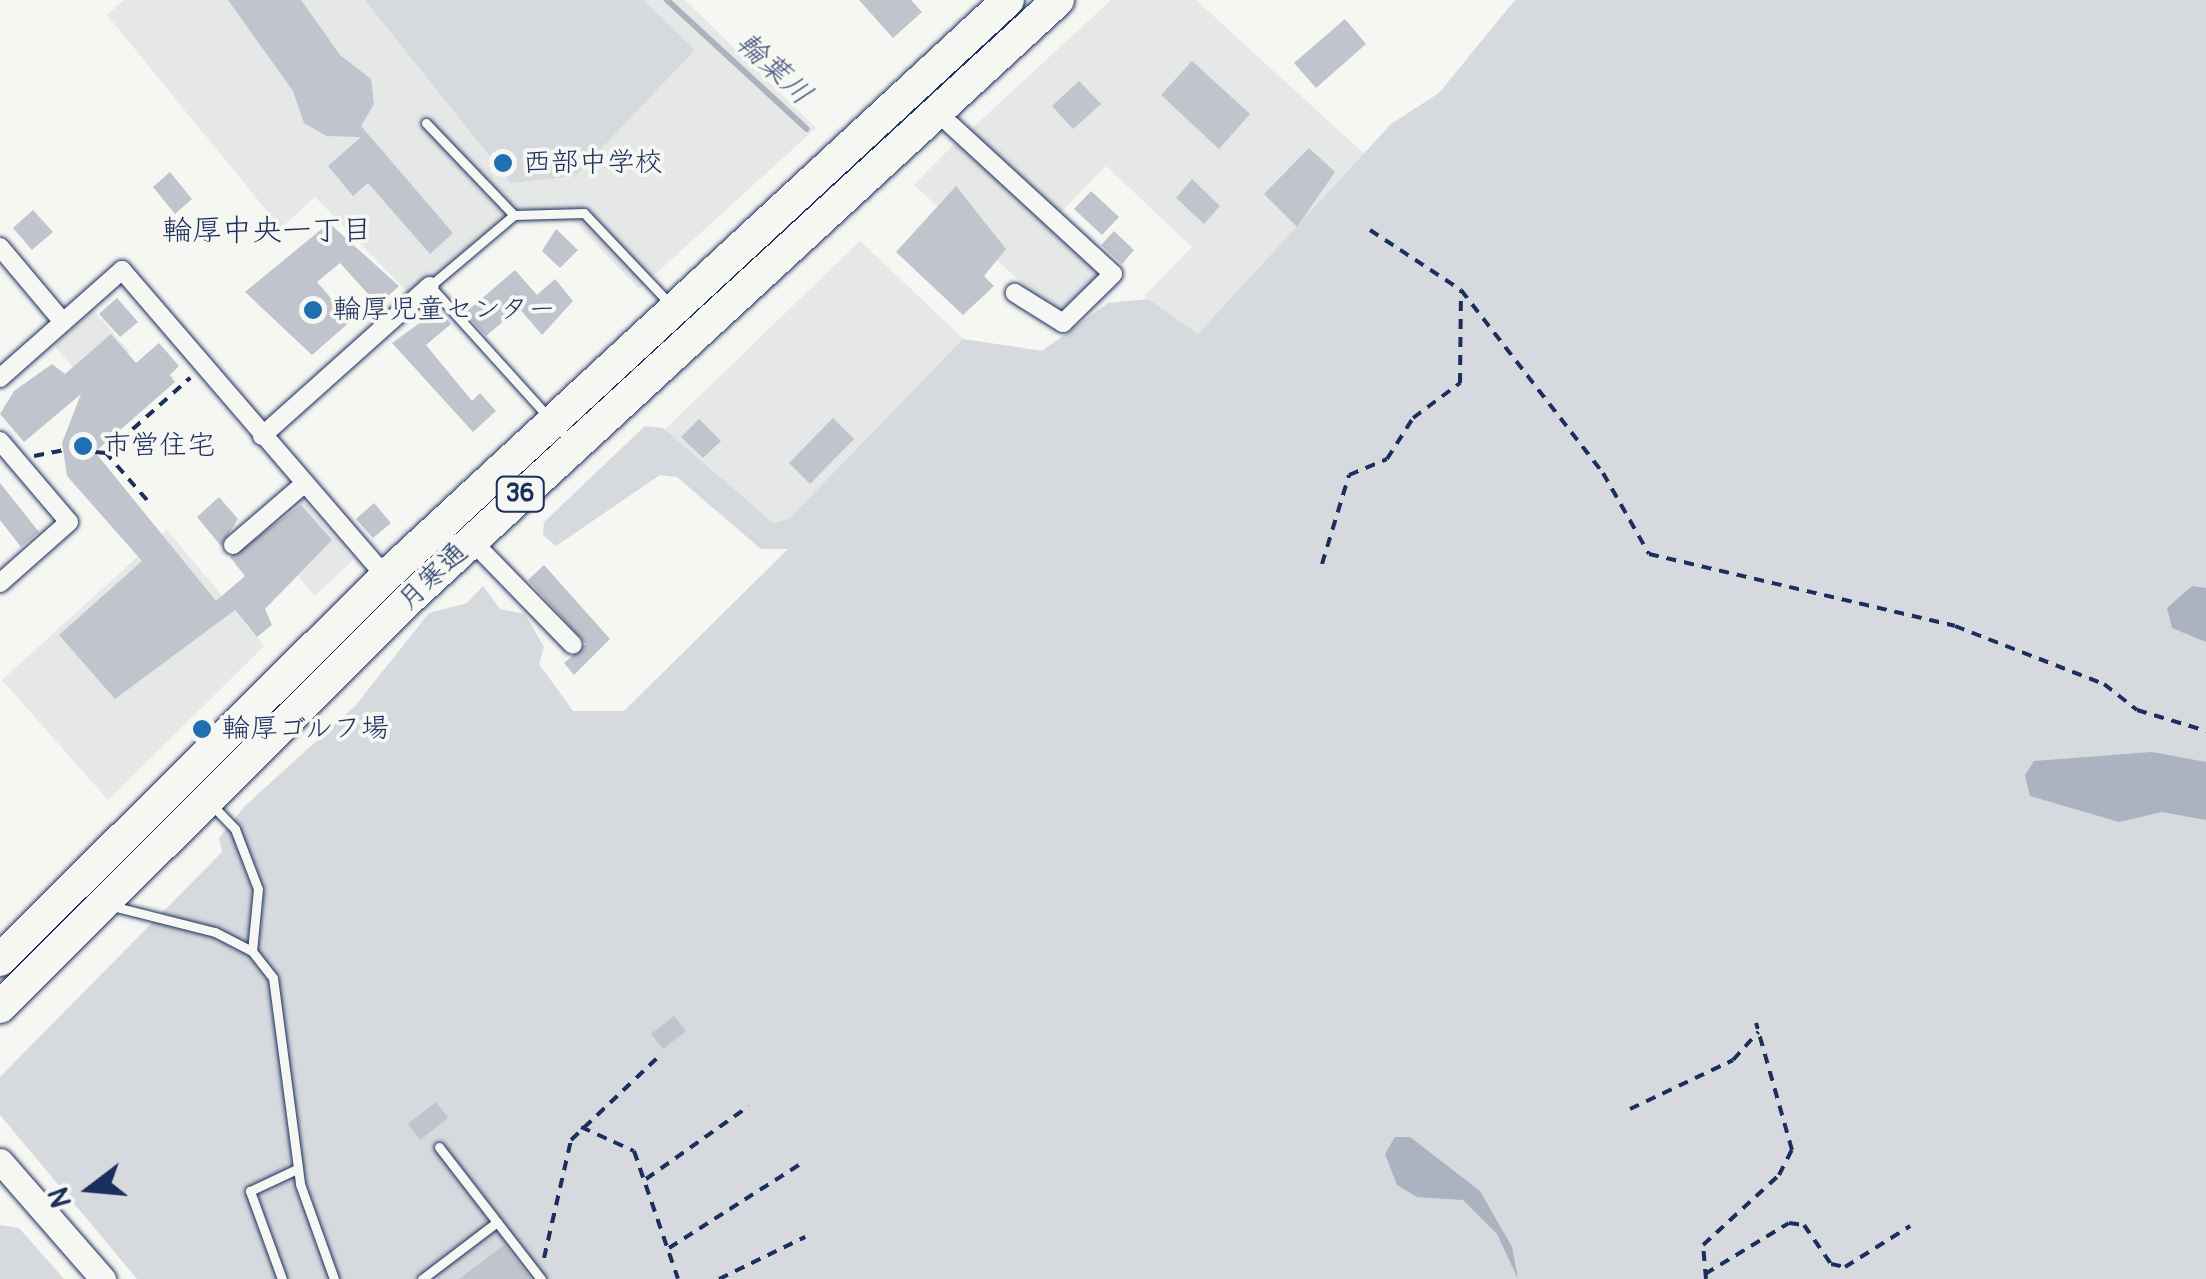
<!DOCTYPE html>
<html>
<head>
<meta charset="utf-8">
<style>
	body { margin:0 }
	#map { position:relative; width:2206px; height:1279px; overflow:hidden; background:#f6f6f2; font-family:Pangolin,"Klee One",sans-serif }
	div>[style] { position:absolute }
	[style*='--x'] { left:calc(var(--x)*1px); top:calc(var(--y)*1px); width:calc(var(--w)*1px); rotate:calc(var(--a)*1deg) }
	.built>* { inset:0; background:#e6e7e7 }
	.green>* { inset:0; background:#d6d9dd }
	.water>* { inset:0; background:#abb2c0 }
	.stream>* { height:6px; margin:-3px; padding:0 3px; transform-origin:3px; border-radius:3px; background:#abb2c0 }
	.building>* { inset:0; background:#c0c4cd }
	.path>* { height:4px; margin-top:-2px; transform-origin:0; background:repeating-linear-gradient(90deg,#1b2f5e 0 10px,transparent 0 18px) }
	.roads { filter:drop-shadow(0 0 2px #1b2f5e) drop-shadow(0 0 2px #1b2f5e) }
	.lane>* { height:9px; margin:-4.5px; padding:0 4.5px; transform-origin:4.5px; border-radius:4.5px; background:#f6f6f2 }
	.street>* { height:18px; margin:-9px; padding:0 9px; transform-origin:9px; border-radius:9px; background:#f6f6f2 }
	.secondary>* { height:25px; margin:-12.5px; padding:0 12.5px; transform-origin:12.5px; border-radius:12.5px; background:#f6f6f2 }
	.highway>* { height:32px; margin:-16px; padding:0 16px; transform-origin:16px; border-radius:16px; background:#f6f6f2 }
	.dots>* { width:28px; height:28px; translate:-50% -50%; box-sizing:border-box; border:5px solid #f6f6f2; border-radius:50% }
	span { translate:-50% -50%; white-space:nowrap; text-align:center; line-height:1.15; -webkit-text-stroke:8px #f6f6f2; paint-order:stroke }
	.shield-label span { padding:2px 8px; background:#f6f6f2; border:2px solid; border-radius:8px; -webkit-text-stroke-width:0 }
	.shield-label { font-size:25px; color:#1b2f5e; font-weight:700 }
	.poi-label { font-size:28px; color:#1b2f5e }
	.left { translate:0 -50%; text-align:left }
	.street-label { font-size:28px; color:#1b2f5e }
	.water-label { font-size:30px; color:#46567b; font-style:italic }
	.neighbourhood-label { font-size:30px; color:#1b2f5e }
	.north { position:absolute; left:40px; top:1139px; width:100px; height:100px; -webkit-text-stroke:8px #f6f6f2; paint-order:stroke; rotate:254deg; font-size:28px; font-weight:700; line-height:40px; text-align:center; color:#1b2f5e }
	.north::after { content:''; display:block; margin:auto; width:35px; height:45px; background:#1b2f5e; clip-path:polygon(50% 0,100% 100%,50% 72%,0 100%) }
</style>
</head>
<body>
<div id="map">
	<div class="built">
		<i style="clip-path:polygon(124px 0,685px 0,816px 128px,639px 289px,573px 220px,512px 221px,420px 305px,315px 197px,281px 228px,107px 15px)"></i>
		<i style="clip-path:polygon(1111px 0,1196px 0,1371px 160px,1198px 352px,1144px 296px,1192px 247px,1106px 166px,1058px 215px,968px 132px)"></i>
		<i style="clip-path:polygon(959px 139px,1107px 274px,1061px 318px,914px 185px)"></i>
		<i style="clip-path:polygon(860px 241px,967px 342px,774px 546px,659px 435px)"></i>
		<i style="clip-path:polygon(93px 310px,130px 352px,89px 387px,54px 345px)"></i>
		<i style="clip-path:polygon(300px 497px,353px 560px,315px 596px,261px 532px)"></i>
		<i style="clip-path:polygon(167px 530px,264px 646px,108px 800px,2px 680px)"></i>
	</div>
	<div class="green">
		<i style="clip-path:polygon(365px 0,643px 0,695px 50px,575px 176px,511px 183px)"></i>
		<i style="clip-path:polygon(1515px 0,2206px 0,2206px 1279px,137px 1279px,0 1115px,0 1077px,222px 852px,219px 838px,246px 805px,355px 706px,429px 613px,467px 603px,483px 586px,500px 609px,525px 614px,544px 647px,539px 664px,573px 711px,624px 711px,788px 549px,761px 549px,677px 477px,660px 475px,556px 546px,543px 535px,544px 522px,645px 426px,663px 428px,773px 523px,789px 519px,963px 339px,1042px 351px,1108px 303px,1148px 299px,1198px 334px,1391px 124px,1439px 93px)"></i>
		<i style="clip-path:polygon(0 1225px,19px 1228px,64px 1279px,0 1279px)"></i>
	</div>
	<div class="water">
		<i style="clip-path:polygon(2192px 586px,2206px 588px,2206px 642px,2172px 628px,2167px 608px)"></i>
		<i style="clip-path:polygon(2152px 752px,2206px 762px,2206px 820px,2162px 812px,2119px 822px,2030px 796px,2025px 775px,2034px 761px)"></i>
		<i style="clip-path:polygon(1395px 1137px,1410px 1137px,1480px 1191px,1512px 1247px,1518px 1279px,1497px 1234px,1463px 1200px,1417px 1197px,1397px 1185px,1385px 1154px)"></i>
	</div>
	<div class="stream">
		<i style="--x:667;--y:0;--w:190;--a:42.7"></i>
	</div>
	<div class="building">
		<i style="clip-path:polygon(228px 0,301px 0,340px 55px,371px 79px,374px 104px,361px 126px,453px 233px,430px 254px,368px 183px,353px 196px,328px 166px,361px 137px,326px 136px,304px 123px,293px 91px)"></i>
		<i style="clip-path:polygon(859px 0,911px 0,922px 12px,893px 38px)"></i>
		<i style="clip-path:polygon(1345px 19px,1366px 44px,1316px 88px,1294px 63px)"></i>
		<i style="clip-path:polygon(1192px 61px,1250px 114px,1219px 149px,1161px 95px)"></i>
		<i style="clip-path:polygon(1079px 81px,1101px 104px,1073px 129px,1052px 106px)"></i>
		<i style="clip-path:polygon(1309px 148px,1335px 172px,1297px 227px,1264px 194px)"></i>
		<i style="clip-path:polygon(170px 172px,192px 199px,175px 214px,153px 187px)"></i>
		<i style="clip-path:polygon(1192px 179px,1220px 206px,1204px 224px,1176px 198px)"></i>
		<i style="clip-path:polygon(956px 186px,1006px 249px,984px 276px,994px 286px,963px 315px,896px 252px)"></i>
		<i style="clip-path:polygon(1091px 191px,1119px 217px,1102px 235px,1074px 209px)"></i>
		<i style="clip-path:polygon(33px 210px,53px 232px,32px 250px,13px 228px)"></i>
		<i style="clip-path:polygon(329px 223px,399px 286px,378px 305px,340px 263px,317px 282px,351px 321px,312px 355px,245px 292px)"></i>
		<i style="clip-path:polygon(556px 229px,578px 250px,560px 268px,542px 251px)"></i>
		<i style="clip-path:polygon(1114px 231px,1134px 250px,1122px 264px,1101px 245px)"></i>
		<i style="clip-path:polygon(515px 270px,537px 295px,555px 279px,573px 301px,542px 335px,519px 308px,486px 336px,465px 313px)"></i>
		<i style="clip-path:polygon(117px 298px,138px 322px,120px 337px,99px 314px)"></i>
		<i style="clip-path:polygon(439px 309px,451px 324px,426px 345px,472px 401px,480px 393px,496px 411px,473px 432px,392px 343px)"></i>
		<i style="clip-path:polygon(111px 334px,136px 363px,159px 343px,179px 366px,170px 375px,175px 382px,95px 452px,216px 601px,245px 576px,230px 557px,301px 505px,332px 540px,265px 609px,272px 625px,257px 637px,235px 610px,115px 699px,59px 635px,142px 561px,67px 476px,62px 443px,81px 394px,24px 442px,0 414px,14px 391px,52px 364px,65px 374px)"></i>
		<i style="clip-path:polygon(833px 418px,854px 439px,810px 484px,789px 463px)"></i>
		<i style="clip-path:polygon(699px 419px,721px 441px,703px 458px,681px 437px)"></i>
		<i style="clip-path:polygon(0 483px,39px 532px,21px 547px,0 520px)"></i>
		<i style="clip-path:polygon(219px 497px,238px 519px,221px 546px,197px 517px)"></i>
		<i style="clip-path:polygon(374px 503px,391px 523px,373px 538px,356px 519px)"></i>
		<i style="clip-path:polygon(544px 565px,610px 639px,574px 675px,564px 663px,586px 644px,528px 580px)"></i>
		<i style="clip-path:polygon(674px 1016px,686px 1031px,663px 1049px,651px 1034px)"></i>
		<i style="clip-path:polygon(436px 1102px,448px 1118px,420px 1140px,408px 1124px)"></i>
		<i style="clip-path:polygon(504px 1245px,531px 1279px,459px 1279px)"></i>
	</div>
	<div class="path">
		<i style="--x:1370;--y:230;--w:109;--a:33.4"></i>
		<i style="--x:1461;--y:290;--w:232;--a:52.2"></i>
		<i style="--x:1603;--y:473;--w:93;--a:60.4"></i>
		<i style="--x:1649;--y:554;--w:314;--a:13.2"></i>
		<i style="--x:1955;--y:626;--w:160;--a:21.3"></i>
		<i style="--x:2104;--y:684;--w:42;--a:38.2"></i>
		<i style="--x:2137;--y:710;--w:72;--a:16.9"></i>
		<i style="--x:95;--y:452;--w:11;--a:5"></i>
		<i style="--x:34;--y:456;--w:31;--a:-11"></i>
		<i style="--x:147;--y:500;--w:62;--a:-131.1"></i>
		<i style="--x:106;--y:453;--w:113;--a:-41.8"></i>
		<i style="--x:1322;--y:564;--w:93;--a:-73.1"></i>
		<i style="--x:1349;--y:475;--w:41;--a:-22.8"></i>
		<i style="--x:1387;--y:459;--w:49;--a:-57.6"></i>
		<i style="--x:1413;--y:418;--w:59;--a:-36.7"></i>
		<i style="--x:1460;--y:383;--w:91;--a:-89.4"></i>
		<i style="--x:1630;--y:1109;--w:114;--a:-25.4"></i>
		<i style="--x:1733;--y:1060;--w:38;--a:-48"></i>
		<i style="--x:581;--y:1127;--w:58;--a:24.4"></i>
		<i style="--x:634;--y:1151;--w:135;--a:71"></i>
		<i style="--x:646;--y:1179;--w:126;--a:-35.3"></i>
		<i style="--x:669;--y:1248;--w:161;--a:-32.6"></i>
		<i style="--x:544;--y:1258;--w:121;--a:-77.1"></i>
		<i style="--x:571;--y:1140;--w:119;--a:-43.6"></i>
		<i style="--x:1705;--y:1274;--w:98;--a:-31.3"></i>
		<i style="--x:1789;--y:1223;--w:15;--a:8"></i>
		<i style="--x:1804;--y:1225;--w:47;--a:55.3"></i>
		<i style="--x:1831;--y:1264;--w:14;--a:12"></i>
		<i style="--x:1845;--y:1267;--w:77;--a:-32.2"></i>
		<i style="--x:719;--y:1279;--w:96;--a:-26"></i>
		<i style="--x:1706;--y:1279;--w:34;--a:-95"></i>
		<i style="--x:1703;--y:1245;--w:103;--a:-42.6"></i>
		<i style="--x:1779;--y:1175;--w:28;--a:-63"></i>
		<i style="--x:1792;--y:1150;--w:132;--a:-105.8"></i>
	</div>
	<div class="roads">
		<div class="lane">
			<i style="--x:426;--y:123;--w:127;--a:46.3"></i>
			<i style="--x:514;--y:215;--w:70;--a:-1.6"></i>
			<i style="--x:584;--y:213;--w:127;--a:46.6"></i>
			<i style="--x:514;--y:215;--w:110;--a:139.8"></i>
			<i style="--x:430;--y:286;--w:212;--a:47.9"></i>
			<i style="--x:210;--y:803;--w:36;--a:46"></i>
			<i style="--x:235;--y:829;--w:64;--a:69"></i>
			<i style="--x:258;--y:889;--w:62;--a:95.5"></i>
			<i style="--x:112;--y:906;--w:106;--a:14.2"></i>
			<i style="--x:215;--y:932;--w:42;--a:27.2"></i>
			<i style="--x:252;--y:951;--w:34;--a:52"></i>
			<i style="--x:273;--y:978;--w:208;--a:82.5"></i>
			<i style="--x:300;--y:1184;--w:101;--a:70.3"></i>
			<i style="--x:439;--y:1147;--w:167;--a:52.3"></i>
			<i style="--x:282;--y:1279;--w:94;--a:-110"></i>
			<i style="--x:250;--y:1191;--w:52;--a:-25.1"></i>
			<i style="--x:422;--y:1279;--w:94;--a:-37.2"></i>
		</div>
		<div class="street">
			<i style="--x:937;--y:112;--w:239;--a:42.6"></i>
			<i style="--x:1113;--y:274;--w:70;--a:135.6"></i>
			<i style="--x:1063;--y:323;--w:57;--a:-148"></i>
			<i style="--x:0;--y:247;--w:98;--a:50"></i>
			<i style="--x:0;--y:378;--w:163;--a:-41.5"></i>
			<i style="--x:122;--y:270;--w:411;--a:49.3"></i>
			<i style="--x:262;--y:436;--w:225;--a:-41.8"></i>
			<i style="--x:0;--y:441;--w:106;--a:49.6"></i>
			<i style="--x:69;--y:522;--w:92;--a:138.5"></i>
			<i style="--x:471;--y:540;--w:146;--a:45.8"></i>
			<i style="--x:233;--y:545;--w:95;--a:-40.7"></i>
		</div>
		<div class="secondary">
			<i style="--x:0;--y:1161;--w:157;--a:48.9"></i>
		</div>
		<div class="highway">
			<i style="--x:0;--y:960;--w:543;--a:-44.85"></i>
			<i style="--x:385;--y:577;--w:849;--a:-42.8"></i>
			<i style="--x:0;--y:1007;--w:575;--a:-44.93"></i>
			<i style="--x:407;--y:601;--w:886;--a:-42.71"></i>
		</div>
	</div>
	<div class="dots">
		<i style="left:503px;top:163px;background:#1f6fb2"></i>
		<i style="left:313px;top:310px;background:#1f6fb2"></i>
		<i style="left:83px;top:446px;background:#1f6fb2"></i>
		<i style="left:202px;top:729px;background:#1f6fb2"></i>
	</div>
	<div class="shield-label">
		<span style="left:520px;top:494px">36</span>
	</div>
	<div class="poi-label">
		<span class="left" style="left:523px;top:163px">西部中学校</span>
		<span class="left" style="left:333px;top:310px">輪厚児童センター</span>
		<span class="left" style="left:103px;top:446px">市営住宅</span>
		<span class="left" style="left:222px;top:729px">輪厚ゴルフ場</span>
	</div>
	<div class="street-label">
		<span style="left:433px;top:577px;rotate:-44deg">月寒通</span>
	</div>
	<div class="water-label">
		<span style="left:774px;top:69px;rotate:43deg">輪葉川</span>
	</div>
	<div class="neighbourhood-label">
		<span style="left:267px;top:231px">輪厚中央一丁目</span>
	</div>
	<div class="north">N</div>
</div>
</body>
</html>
